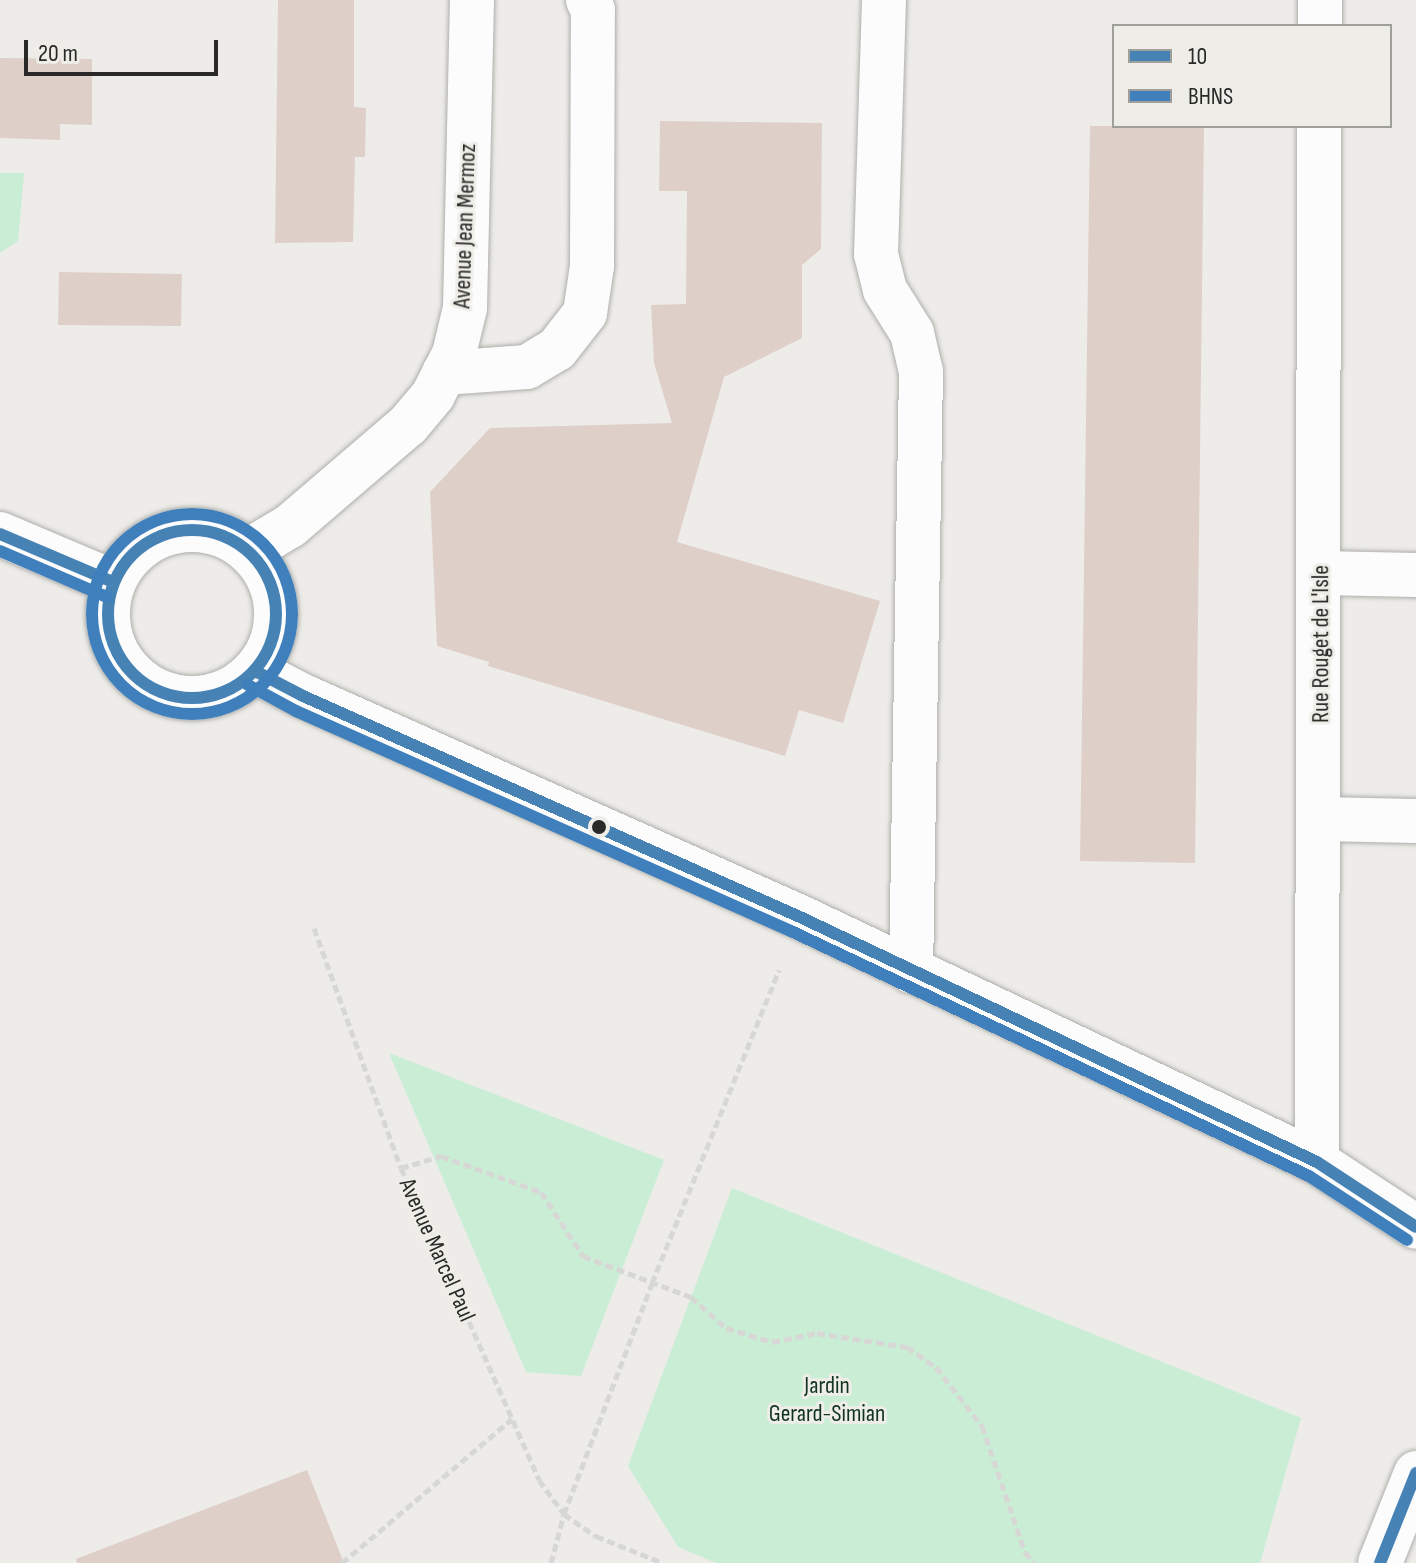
<!DOCTYPE html>
<html>
<head>
<meta charset="utf-8">
<style>
	body { margin:0 }
	#map { position:relative; width:1416px; height:1563px; overflow:hidden; background:#edece9; font-family:"Sofia Sans Condensed",sans-serif }
	div>[style] { position:absolute }
	[style*='--x'] { left:calc(var(--x)*1px); top:calc(var(--y)*1px); width:calc(var(--w)*1px); rotate:calc(var(--a)*1deg) }
	.green>* { inset:0; background:#caedd6 }
	.building>* { inset:0; background:#dfcfc9 }
	.path>* { height:5px; margin-top:-2.5px; transform-origin:0; background:repeating-linear-gradient(90deg,#d7d7d5 0 8px,transparent 0 12px) }
	.roads { filter:drop-shadow(0 0 2px #aeaeab) drop-shadow(0 0 2px #aeaeab) }
	.minor>* { height:44px; margin:-22px; padding:0 22px; transform-origin:22px; border-radius:22px; background:#fcfcfc }
	.minor>.ring { margin:-22px; padding:0; box-sizing:content-box; background:none; border:44px solid #fcfcfc; border-radius:50% }
	.bus-1>* { height:12px; margin:-6px; padding:0 6px; transform-origin:6px; border-radius:6px; background:#4682b4 }
	.bus-1>.ring { margin:-6px; padding:0; box-sizing:content-box; background:none; border:12px solid #4682b4; border-radius:50% }
	.bus-2>* { height:12px; margin:-6px; padding:0 6px; transform-origin:6px; border-radius:6px; background:#3f7fbc }
	.bus-2>.ring { margin:-6px; padding:0; box-sizing:content-box; background:none; border:12px solid #3f7fbc; border-radius:50% }
	.dots>* { width:22px; height:22px; translate:-50% -50%; box-sizing:border-box; border:4px solid #eeede8; border-radius:50% }
	span { translate:-50% -50%; white-space:nowrap; text-align:center; line-height:1.15; -webkit-text-stroke:6px #eeede8; paint-order:stroke }
	.street-label { font-size:24px; color:#292927 }
	.park-label { font-size:24px; color:#113421 }
	.legend { position:absolute; left:1112px; top:24px; width:280px; height:104px; box-sizing:border-box; background:#eeede8; border:2px solid #9f9f9b; margin:0; padding:10px 14px; list-style:none; font-size:24px; color:#292927 }
	.legend li { display:flex; align-items:center; gap:16px; height:40px }
	.legend b { width:40px; border:2px solid #9f9f9b }
	.scale { position:absolute; left:24px; top:40px; width:194px; height:36px; box-sizing:border-box; border:4px solid #292927; border-top:0; padding-left:10px; font-size:24px; line-height:28px; white-space:nowrap; color:#292927; -webkit-text-stroke:6px #eeede8; paint-order:stroke }
</style>
</head>
<body>
<div id="map">
	<div class="green">
		<i style="clip-path:polygon(0 173px,24px 173px,18px 241px,0 253px)"></i>
		<i style="clip-path:polygon(389px 1053px,664px 1160px,581px 1376px,526px 1372px)"></i>
		<i style="clip-path:polygon(732px 1188px,1301px 1418px,1260px 1563px,716px 1563px,678px 1547px,628px 1466px)"></i>
	</div>
	<div class="building">
		<i style="clip-path:polygon(278px 0,354px 0,354px 107px,366px 108px,365px 157px,355px 157px,353px 242px,275px 243px)"></i>
		<i style="clip-path:polygon(0 58px,92px 59px,92px 125px,60px 124px,60px 140px,0 138px)"></i>
		<i style="clip-path:polygon(660px 121px,822px 123px,821px 249px,802px 265px,802px 338px,724px 377px,677px 542px,880px 601px,843px 723px,799px 710px,785px 756px,488px 666px,489px 662px,437px 646px,430px 492px,490px 428px,672px 423px,654px 363px,651px 305px,686px 304px,687px 191px,659px 191px)"></i>
		<i style="clip-path:polygon(1090px 126px,1204px 126px,1195px 863px,1080px 861px)"></i>
		<i style="clip-path:polygon(59px 272px,182px 274px,181px 326px,58px 325px)"></i>
		<i style="clip-path:polygon(307px 1470px,344px 1563px,77px 1563px,76px 1559px)"></i>
	</div>
	<div class="path">
		<i style="--x:314;--y:928;--w:255;--a:70.1"></i>
		<i style="--x:401;--y:1168;--w:341;--a:66.1"></i>
		<i style="--x:539;--y:1480;--w:42;--a:53.7"></i>
		<i style="--x:564;--y:1514;--w:39;--a:35"></i>
		<i style="--x:596;--y:1536;--w:72;--a:21.9"></i>
		<i style="--x:401;--y:1168;--w:42;--a:-16.7"></i>
		<i style="--x:441;--y:1156;--w:106;--a:19.8"></i>
		<i style="--x:541;--y:1192;--w:77;--a:56.7"></i>
		<i style="--x:583;--y:1256;--w:116;--a:20.8"></i>
		<i style="--x:691;--y:1297;--w:47;--a:41.5"></i>
		<i style="--x:726;--y:1328;--w:48;--a:16.9"></i>
		<i style="--x:772;--y:1342;--w:46;--a:-11.3"></i>
		<i style="--x:817;--y:1333;--w:91;--a:8.8"></i>
		<i style="--x:907;--y:1347;--w:35;--a:35"></i>
		<i style="--x:936;--y:1367;--w:75;--a:52.1"></i>
		<i style="--x:982;--y:1426;--w:133;--a:71.2"></i>
		<i style="--x:1025;--y:1552;--w:14;--a:51"></i>
		<i style="--x:342;--y:1563;--w:223;--a:-40.3"></i>
		<i style="--x:551;--y:1563;--w:51;--a:-75.1"></i>
		<i style="--x:564;--y:1514;--w:247;--a:-69.1"></i>
		<i style="--x:652;--y:1283;--w:338;--a:-67.9"></i>
	</div>
	<div class="roads">
		<div class="minor">
			<i style="--x:884;--y:0;--w:254;--a:91.8"></i>
			<i style="--x:876;--y:254;--w:37;--a:76"></i>
			<i style="--x:885;--y:290;--w:51;--a:57.9"></i>
			<i style="--x:912;--y:333;--w:39;--a:77"></i>
			<i style="--x:921;--y:371;--w:600;--a:90.95"></i>
			<i style="--x:1320;--y:26;--w:26;--a:-90"></i>
			<i style="--x:444;--y:373;--w:83;--a:-4.1"></i>
			<i style="--x:527;--y:367;--w:35;--a:-31"></i>
			<i style="--x:557;--y:349;--w:46;--a:-52.1"></i>
			<i style="--x:585;--y:313;--w:48;--a:-81.5"></i>
			<i style="--x:592;--y:266;--w:256;--a:-89.8"></i>
			<i style="--x:593;--y:10;--w:11;--a:-117"></i>
			<i class="ring" style="left:108px;top:530px;width:124px;height:124px"></i>
			<i style="--x:0;--y:534;--w:123;--a:23"></i>
			<i style="--x:248;--y:551;--w:49;--a:-30.8"></i>
			<i style="--x:290;--y:526;--w:155;--a:-40.6"></i>
			<i style="--x:408;--y:425;--w:39;--a:-50"></i>
			<i style="--x:433;--y:395;--w:46;--a:-62.9"></i>
			<i style="--x:454;--y:354;--w:47;--a:-76.6"></i>
			<i style="--x:465;--y:308;--w:308;--a:-88.7"></i>
			<i style="--x:1321;--y:573;--w:95;--a:1.2"></i>
			<i style="--x:255;--y:671;--w:54;--a:27.5"></i>
			<i style="--x:303;--y:696;--w:544;--a:23.97"></i>
			<i style="--x:800;--y:917;--w:572;--a:25.36"></i>
			<i style="--x:1317;--y:1162;--w:118;--a:33.3"></i>
			<i style="--x:1320;--y:819;--w:96;--a:1.2"></i>
			<i style="--x:1317;--y:1162;--w:1036;--a:-89.89"></i>
			<i style="--x:1380;--y:1563;--w:97;--a:-68.2"></i>
		</div>
	</div>
	<div class="bus-1">
		<i class="ring" style="left:108px;top:530px;width:156px;height:156px"></i>
		<i style="--x:0;--y:534;--w:123;--a:23"></i>
		<i style="--x:255;--y:671;--w:54;--a:27.5"></i>
		<i style="--x:303;--y:696;--w:544;--a:23.97"></i>
		<i style="--x:800;--y:917;--w:572;--a:25.36"></i>
		<i style="--x:1317;--y:1162;--w:118;--a:33.3"></i>
		<i style="--x:1380;--y:1563;--w:97;--a:-68.2"></i>
	</div>
	<div class="bus-2">
		<i class="ring" style="left:92px;top:514px;width:188px;height:188px"></i>
		<i style="--x:0;--y:551;--w:116;--a:23.3"></i>
		<i style="--x:248;--y:685;--w:55;--a:28.4"></i>
		<i style="--x:296;--y:711;--w:544;--a:23.97"></i>
		<i style="--x:793;--y:932;--w:571;--a:25.31"></i>
		<i style="--x:1309;--y:1176;--w:117;--a:33.1"></i>
	</div>
	<div class="dots">
		<i style="left:599px;top:827px;background:#292927"></i>
	</div>
	<div class="street-label">
		<span style="left:465px;top:226px;rotate:-88deg">Avenue Jean Mermoz</span>
		<span style="left:1321px;top:644px;rotate:-90deg">Rue Rouget de L'Isle</span>
		<span style="left:437px;top:1250px;rotate:66deg">Avenue Marcel Paul</span>
	</div>
	<div class="park-label">
		<span style="left:827px;top:1400px">Jardin<br>Gerard-Simian</span>
	</div>
	<ul class="legend">
	<li><b style="height:10px;background:#4682b4"></b>10</li>
	<li><b style="height:10px;background:#3f7fbc"></b>BHNS</li>
	</ul>
	<div class="scale">20 m</div>
</div>
</body>
</html>
